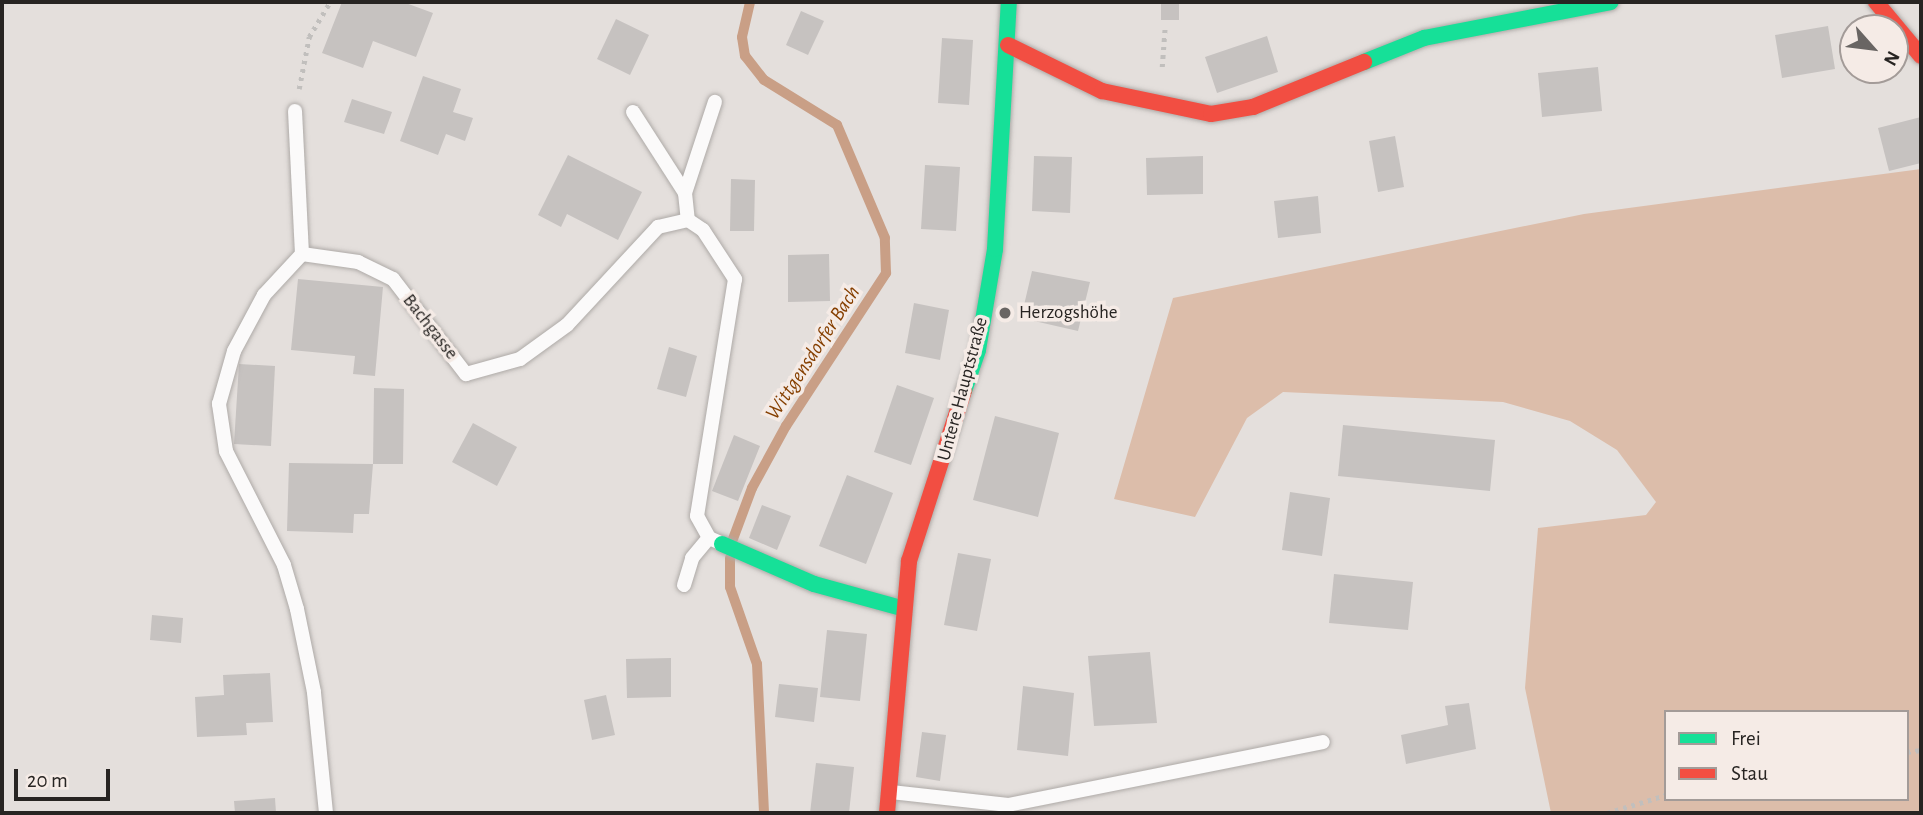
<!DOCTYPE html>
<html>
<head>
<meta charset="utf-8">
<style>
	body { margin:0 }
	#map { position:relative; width:1923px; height:815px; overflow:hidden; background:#e4dfdc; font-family:"Alegreya Sans",sans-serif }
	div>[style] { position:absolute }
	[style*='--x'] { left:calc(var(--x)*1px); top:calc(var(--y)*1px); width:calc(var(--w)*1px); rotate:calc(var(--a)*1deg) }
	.green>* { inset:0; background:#dcbdaa }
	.stream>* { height:10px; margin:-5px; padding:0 5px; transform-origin:5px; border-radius:5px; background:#c99f86 }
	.building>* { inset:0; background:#c6c2c0 }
	.path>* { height:4.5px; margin-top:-2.25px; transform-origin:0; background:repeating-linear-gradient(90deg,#c1bfbd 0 3.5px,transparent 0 8.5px) }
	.roads { filter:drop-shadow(0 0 2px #aeaaa7) drop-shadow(0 0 2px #aeaaa7) }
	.lane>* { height:14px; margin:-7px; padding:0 7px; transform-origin:7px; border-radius:7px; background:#fbfafa }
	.fast>* { height:16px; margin:-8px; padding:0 8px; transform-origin:8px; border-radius:8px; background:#16e098 }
	.jam>* { height:16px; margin:-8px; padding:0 8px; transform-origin:8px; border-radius:8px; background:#f24e42 }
	.dots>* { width:19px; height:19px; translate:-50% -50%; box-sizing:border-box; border:4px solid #f5ebe6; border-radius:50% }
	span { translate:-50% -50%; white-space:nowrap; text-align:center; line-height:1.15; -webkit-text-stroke:7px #f5ebe6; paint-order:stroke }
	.poi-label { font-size:19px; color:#272422 }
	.left { translate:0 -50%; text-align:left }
	.street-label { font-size:19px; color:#272422 }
	.water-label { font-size:21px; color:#853f00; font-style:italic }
	.frame { position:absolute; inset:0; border:4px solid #272422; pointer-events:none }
	.legend { position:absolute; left:1664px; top:710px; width:245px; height:91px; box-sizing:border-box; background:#f5ebe6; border:2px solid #a39b98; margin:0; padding:9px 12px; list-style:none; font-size:21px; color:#272422 }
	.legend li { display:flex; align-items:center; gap:14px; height:35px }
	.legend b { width:35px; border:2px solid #a39b98 }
	.north { position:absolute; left:1839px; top:14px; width:70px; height:70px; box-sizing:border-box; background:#f5ebe6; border:2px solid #a39b98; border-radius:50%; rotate:118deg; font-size:19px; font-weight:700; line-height:28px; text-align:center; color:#272422 }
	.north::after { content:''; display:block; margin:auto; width:24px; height:32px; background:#696563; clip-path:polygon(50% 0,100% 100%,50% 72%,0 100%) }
	.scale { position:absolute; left:14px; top:769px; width:96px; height:32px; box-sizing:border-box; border:4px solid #272422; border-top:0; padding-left:9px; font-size:21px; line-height:24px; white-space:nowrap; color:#272422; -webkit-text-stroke:5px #f5ebe6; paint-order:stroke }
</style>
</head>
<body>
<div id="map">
	<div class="green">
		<i style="clip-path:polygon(evenodd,1921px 169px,1921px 813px,1551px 813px,1525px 688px,1538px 528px,1646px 515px,1656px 502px,1617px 450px,1570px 421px,1503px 402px,1283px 392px,1247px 418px,1195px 517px,1114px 499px,1173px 298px,1584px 214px,1921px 169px,1666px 712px,1907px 712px,1907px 799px,1666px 799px,1666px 712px)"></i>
	</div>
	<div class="stream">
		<i style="--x:733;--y:539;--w:54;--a:-69.6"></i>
		<i style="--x:752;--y:488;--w:71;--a:-61.3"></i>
		<i style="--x:786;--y:426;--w:183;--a:-56.8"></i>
		<i style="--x:886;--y:273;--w:35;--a:-92"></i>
		<i style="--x:885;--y:238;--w:123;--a:-113"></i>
		<i style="--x:837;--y:125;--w:86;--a:-148.3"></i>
		<i style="--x:764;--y:80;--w:31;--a:-128"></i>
		<i style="--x:745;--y:56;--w:19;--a:-99"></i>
		<i style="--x:742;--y:37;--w:36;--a:-77"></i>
		<i style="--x:730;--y:558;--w:29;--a:90"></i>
		<i style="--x:730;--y:587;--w:82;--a:70.7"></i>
		<i style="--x:757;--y:664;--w:149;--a:87.3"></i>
	</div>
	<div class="building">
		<i style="clip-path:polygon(342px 2px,403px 2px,433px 13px,416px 57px,373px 41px,363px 68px,322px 53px)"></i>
		<i style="clip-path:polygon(1161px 2px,1179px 2px,1179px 20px,1161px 20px)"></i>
		<i style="clip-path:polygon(801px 11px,824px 21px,808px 55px,786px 45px)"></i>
		<i style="clip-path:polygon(616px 19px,649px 35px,630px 75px,597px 59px)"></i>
		<i style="clip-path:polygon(1828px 26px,1835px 69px,1782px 78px,1775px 35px)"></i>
		<i style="clip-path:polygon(1267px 36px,1278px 72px,1217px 93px,1205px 57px)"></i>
		<i style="clip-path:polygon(942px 38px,973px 40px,969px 105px,938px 103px)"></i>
		<i style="clip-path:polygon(1598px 67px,1602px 111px,1542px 117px,1538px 73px)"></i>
		<i style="clip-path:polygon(423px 76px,461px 89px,453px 112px,473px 118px,465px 141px,446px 134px,438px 155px,400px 141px)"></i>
		<i style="clip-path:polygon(352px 99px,392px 112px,384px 134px,344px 122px)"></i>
		<i style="clip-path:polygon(1921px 117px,1921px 163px,1889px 171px,1878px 128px)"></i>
		<i style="clip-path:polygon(1395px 136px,1404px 187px,1378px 192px,1369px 141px)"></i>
		<i style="clip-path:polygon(568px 155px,642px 192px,618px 240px,567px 214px,561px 227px,538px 215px)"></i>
		<i style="clip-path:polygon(1034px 156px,1072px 157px,1070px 213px,1032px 211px)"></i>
		<i style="clip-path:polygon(1203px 156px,1203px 194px,1147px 195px,1146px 158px)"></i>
		<i style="clip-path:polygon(925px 165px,960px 167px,956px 231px,921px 229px)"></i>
		<i style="clip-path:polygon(731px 179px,755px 180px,754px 231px,730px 231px)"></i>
		<i style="clip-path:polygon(1318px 196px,1321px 233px,1278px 238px,1274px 201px)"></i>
		<i style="clip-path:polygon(829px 254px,830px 301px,788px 302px,788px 255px)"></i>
		<i style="clip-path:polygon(1032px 271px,1090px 282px,1078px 331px,1021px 318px)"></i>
		<i style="clip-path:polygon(298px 279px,383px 287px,375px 376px,353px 374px,355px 356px,291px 350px)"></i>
		<i style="clip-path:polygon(914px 303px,949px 310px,940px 360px,905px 353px)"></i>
		<i style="clip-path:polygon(669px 347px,697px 356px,686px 397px,657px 389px)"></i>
		<i style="clip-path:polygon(239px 364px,275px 366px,271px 446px,234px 444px)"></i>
		<i style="clip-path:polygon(897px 385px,934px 398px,911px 465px,874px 452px)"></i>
		<i style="clip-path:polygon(374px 388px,404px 389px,403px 464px,373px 464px,369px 514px,354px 514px,353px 533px,287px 531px,289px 463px,373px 464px)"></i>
		<i style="clip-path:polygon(995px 416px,1059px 433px,1038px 517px,973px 500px)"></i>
		<i style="clip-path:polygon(473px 423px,517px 447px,497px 486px,452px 462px)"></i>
		<i style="clip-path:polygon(1343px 425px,1495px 440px,1490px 491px,1338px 476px)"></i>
		<i style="clip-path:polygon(734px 435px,760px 446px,738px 501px,712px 491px)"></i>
		<i style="clip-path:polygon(847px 475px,893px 493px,866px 564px,819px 546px)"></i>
		<i style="clip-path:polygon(1290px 492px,1330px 498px,1322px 556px,1282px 550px)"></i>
		<i style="clip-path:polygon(762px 505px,791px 516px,777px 550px,749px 538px)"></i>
		<i style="clip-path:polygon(958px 553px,991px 559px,977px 631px,944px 625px)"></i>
		<i style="clip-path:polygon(1334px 574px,1413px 582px,1408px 630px,1329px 623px)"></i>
		<i style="clip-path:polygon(152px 615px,183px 618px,181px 643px,150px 640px)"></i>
		<i style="clip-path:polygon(827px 630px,867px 634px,860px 701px,820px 697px)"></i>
		<i style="clip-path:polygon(1150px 652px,1157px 723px,1094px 726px,1088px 656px)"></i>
		<i style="clip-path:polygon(671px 658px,671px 697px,627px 698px,626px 659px)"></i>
		<i style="clip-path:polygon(270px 673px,273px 722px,246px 723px,247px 735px,197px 737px,195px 697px,224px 695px,223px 675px)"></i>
		<i style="clip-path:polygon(779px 684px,818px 688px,814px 722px,775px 717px)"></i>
		<i style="clip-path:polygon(1023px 686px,1074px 693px,1068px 756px,1017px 750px)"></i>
		<i style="clip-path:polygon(606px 695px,615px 735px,592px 740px,584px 700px)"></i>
		<i style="clip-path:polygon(1469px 703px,1476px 749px,1406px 764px,1401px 735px,1448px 725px,1445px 706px)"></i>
		<i style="clip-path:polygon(922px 732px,946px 735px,940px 781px,916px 777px)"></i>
		<i style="clip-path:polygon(816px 763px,854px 767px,849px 813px,810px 813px)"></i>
		<i style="clip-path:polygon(275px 798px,276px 813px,235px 813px,234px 801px)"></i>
	</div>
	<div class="path">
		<i style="--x:1162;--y:67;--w:41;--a:-85.8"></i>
		<i style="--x:299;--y:89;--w:53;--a:-79.1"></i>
		<i style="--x:309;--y:37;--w:41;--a:-59"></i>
		<i style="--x:1907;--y:752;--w:14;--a:-8"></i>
		<i style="--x:1607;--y:813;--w:62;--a:-17"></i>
	</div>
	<div class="roads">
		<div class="lane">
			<i style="--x:295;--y:111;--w:143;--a:87.2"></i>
			<i style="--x:633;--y:112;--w:96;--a:57.3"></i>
			<i style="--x:685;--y:193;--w:27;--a:84"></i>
			<i style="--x:685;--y:193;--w:96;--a:-71.8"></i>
			<i style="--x:684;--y:585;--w:28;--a:-73"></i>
			<i style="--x:692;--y:558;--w:26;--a:-50"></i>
			<i style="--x:891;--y:792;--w:118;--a:6.3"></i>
			<i style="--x:1008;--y:805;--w:321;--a:-11.3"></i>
			<i style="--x:326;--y:813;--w:122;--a:-95.7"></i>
			<i style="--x:314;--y:692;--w:85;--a:-101.6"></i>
			<i style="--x:297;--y:609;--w:46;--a:-106.5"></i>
			<i style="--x:284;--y:565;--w:128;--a:-117"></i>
			<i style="--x:226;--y:451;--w:48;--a:-98.5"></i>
			<i style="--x:219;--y:404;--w:55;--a:-74.2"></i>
			<i style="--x:234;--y:351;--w:64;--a:-61.8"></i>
			<i style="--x:264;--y:295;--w:56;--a:-47.2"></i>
			<i style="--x:302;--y:254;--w:57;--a:8.1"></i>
			<i style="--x:358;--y:262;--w:39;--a:26"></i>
			<i style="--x:393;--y:279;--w:120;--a:52.5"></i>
			<i style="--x:466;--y:374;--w:56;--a:-15.5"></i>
			<i style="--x:520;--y:359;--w:58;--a:-35.9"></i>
			<i style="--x:567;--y:325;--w:134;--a:-47.1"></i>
			<i style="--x:658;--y:227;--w:31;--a:-13"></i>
			<i style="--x:688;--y:220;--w:18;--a:34"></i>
			<i style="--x:703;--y:230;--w:59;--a:56.9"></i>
			<i style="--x:735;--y:279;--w:240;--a:99.1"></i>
			<i style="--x:697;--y:516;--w:25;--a:61"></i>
			<i style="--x:709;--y:538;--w:13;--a:23"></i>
		</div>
		<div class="fast">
			<i style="--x:1364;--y:62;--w:65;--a:-21.8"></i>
			<i style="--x:1424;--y:38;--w:190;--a:-10.9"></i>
			<i style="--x:964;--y:391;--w:43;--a:-71.1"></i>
			<i style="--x:978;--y:350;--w:102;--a:-80.4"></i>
			<i style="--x:995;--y:249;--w:247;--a:-86.8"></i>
			<i style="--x:722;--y:544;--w:100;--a:23.5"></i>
			<i style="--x:814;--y:584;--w:90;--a:15.4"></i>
		</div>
		<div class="jam">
			<i style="--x:1876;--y:2;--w:70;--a:50.2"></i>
			<i style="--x:1008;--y:45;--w:105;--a:26.1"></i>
			<i style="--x:1102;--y:91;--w:111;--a:11.9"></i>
			<i style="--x:1211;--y:114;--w:43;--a:-9.5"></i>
			<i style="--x:1253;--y:107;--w:120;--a:-22.1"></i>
			<i style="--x:887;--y:813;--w:253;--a:-85"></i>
			<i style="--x:909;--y:561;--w:179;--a:-72.1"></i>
		</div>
	</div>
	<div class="dots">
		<i style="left:1005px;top:313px;background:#696563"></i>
	</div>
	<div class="poi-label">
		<span class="left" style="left:1019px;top:313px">Herzogshöhe</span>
	</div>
	<div class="street-label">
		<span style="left:430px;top:327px;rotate:52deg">Bachgasse</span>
		<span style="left:963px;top:389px;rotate:-75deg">Untere Hauptstraße</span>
	</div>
	<div class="water-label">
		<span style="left:813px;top:353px;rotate:-57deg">Wittgensdorfer Bach</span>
	</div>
	<div class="frame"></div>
	<ul class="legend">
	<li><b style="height:9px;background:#16e098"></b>Frei</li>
	<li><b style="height:9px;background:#f24e42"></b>Stau</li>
	</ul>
	<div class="north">N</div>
	<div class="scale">20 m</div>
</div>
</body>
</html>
